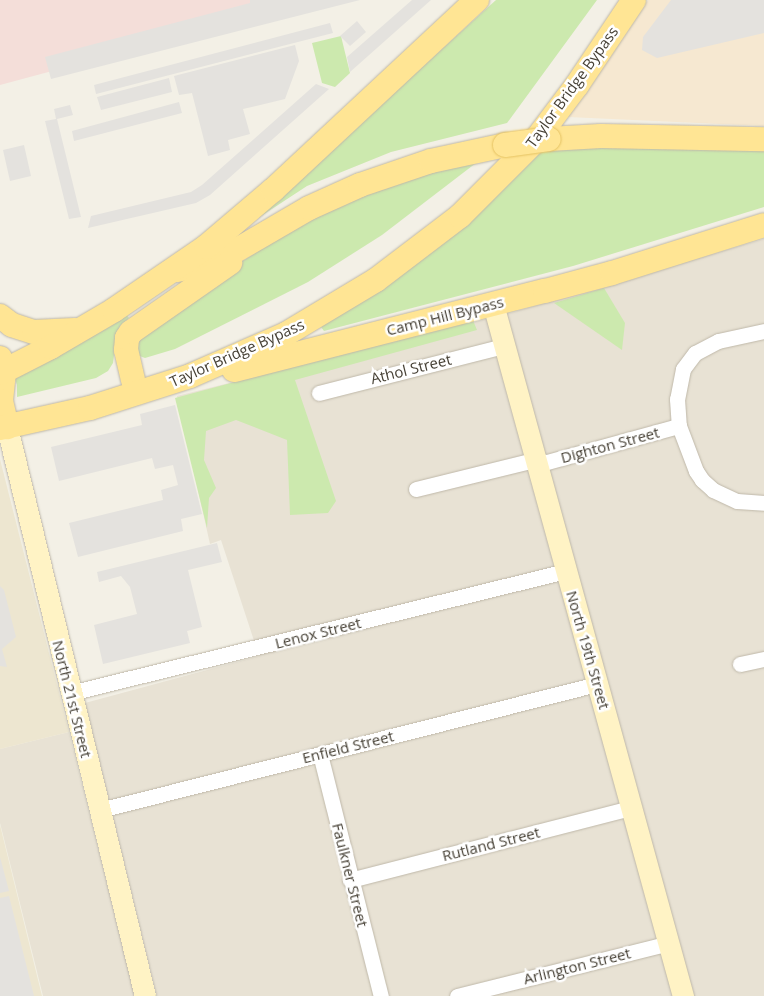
<!DOCTYPE html>
<html>
<head>
<meta charset="utf-8">
<style>
	body { margin:0 }
	#map { position:relative; width:764px; height:996px; overflow:hidden; background:#f3f0e6; font-family:"Open Sans",sans-serif }
	div>[style] { position:absolute }
	[style*='--x'] { left:calc(var(--x)*1px); top:calc(var(--y)*1px); width:calc(var(--w)*1px); rotate:calc(var(--a)*1deg) }
	.residential>* { inset:0; background:#e8e2d4 }
	.commercial>* { inset:0; background:#f6e8d1 }
	.education>* { inset:0; background:#ede6d0 }
	.medical>* { inset:0; background:#f4ded9 }
	.green>* { inset:0; background:#cce9ae }
	.parking>* { inset:0; background:#e4e2de }
	.roads { filter:drop-shadow(0 0 1px #bfb8a9) drop-shadow(0 0 1px #bfb8a9) }
	.street>* { height:15px; margin:-7.5px; padding:0 7.5px; transform-origin:7.5px; border-radius:7.5px; background:#fff }
	.secondary>* { height:21px; margin:-10.5px; padding:0 10.5px; transform-origin:10.5px; border-radius:10.5px; background:#fff3c5 }
	.primary>* { height:24px; margin:-12px; padding:0 12px; transform-origin:12px; border-radius:12px; background:#ffe594 }
	.bridges { filter:drop-shadow(0 0 1px #e6c362) drop-shadow(0 0 1px #e6c362) }
	.primary-bridge>* { height:24px; margin:-12px; padding:0 12px; transform-origin:12px; border-radius:12px; background:#ffe594 }
	span { translate:-50% -50%; white-space:nowrap; text-align:center; line-height:1.15; -webkit-text-stroke:5px #fff; paint-order:stroke }
	.street-label { font-size:15px; color:#464035 }
</style>
</head>
<body>
<div id="map">
	<div class="residential">
		<i style="clip-path:polygon(764px 239px,764px 996px,157px 996px,85px 703px,259px 656px,221px 540px,210px 544px,177px 396px,507px 314px)"></i>
		<i style="clip-path:polygon(69px 732px,135px 996px,43px 996px,0 823px,0 749px)"></i>
	</div>
	<div class="commercial">
		<i style="clip-path:polygon(648px 0,764px 0,764px 126px,568px 117px)"></i>
	</div>
	<div class="education">
		<i style="clip-path:polygon(0 459px,69px 732px,0 749px)"></i>
		<i style="clip-path:polygon(0 825px,42px 996px,0 996px)"></i>
	</div>
	<div class="medical">
		<i style="clip-path:polygon(0 0,316px 0,0 85px)"></i>
	</div>
	<div class="green">
		<i style="clip-path:polygon(496px 0,597px 0,507px 123px,391px 152px,307px 186px,249px 224px)"></i>
		<i style="clip-path:polygon(341px 36px,350px 73px,335px 87px,322px 83px,312px 43px)"></i>
		<i style="clip-path:polygon(764px 144px,764px 207px,573px 266px,324px 331px,321px 327px,538px 150px,621px 145px)"></i>
		<i style="clip-path:polygon(476px 163px,382px 235px,308px 282px,175px 349px,145px 358px,137px 355px,137px 338px,238px 264px,288px 232px,335px 206px,448px 166px)"></i>
		<i style="clip-path:polygon(604px 288px,625px 323px,622px 350px,554px 303px)"></i>
		<i style="clip-path:polygon(124px 311px,129px 318px,120px 326px,117px 332px,113px 363px,108px 371px,96px 378px,17px 397px,17px 385px,13px 373px)"></i>
		<i style="clip-path:polygon(472px 318px,477px 330px,295px 380px,336px 501px,328px 513px,290px 515px,287px 440px,236px 420px,206px 431px,204px 460px,216px 488px,209px 498px,207px 528px,175px 398px)"></i>
	</div>
	<div class="parking">
		<i style="clip-path:polygon(250px 0,360px 0,51px 79px,45px 57px,250px 3px)"></i>
		<i style="clip-path:polygon(412px 0,431px 0,350px 72px,347px 57px)"></i>
		<i style="clip-path:polygon(671px 0,764px 0,764px 33px,657px 58px,642px 50px,643px 37px)"></i>
		<i style="clip-path:polygon(357px 21px,366px 32px,350px 46px,340px 36px)"></i>
		<i style="clip-path:polygon(330px 23px,333px 33px,96px 94px,94px 85px)"></i>
		<i style="clip-path:polygon(295px 45px,299px 61px,285px 99px,243px 109px,250px 134px,228px 140px,230px 150px,208px 156px,192px 93px,179px 95px,174px 76px)"></i>
		<i style="clip-path:polygon(169px 78px,172px 92px,101px 110px,97px 97px)"></i>
		<i style="clip-path:polygon(316px 84px,329px 89px,210px 195px,196px 203px,88px 228px,91px 216px,191px 192px,202px 185px)"></i>
		<i style="clip-path:polygon(179px 102px,182px 113px,74px 141px,72px 131px)"></i>
		<i style="clip-path:polygon(70px 105px,73px 115px,57px 119px,81px 217px,69px 219px,45px 121px,56px 119px,54px 109px)"></i>
		<i style="clip-path:polygon(24px 145px,31px 176px,10px 181px,3px 150px)"></i>
		<i style="clip-path:polygon(175px 405px,202px 514px,181px 519px,183px 531px,78px 557px,69px 523px,163px 500px,161px 490px,178px 485px,173px 465px,155px 469px,152px 458px,59px 481px,51px 447px,142px 425px,140px 414px)"></i>
		<i style="clip-path:polygon(217px 543px,222px 562px,188px 570px,202px 627px,187px 631px,190px 643px,103px 664px,94px 625px,137px 614px,130px 587px,121px 576px,99px 582px,97px 572px)"></i>
		<i style="clip-path:polygon(0 586px,4px 590px,16px 637px,2px 649px,7px 667px,0 666px)"></i>
		<i style="clip-path:polygon(0 857px,9px 891px,0 893px)"></i>
		<i style="clip-path:polygon(9px 896px,34px 996px,0 996px,0 898px)"></i>
	</div>
	<div class="roads">
		<div class="street">
			<i style="--x:764;--y:331;--w:47;--a:167.7"></i>
			<i style="--x:718;--y:341;--w:26;--a:152"></i>
			<i style="--x:695;--y:353;--w:20;--a:127"></i>
			<i style="--x:683;--y:369;--w:31;--a:101"></i>
			<i style="--x:677;--y:399;--w:27;--a:86"></i>
			<i style="--x:679;--y:426;--w:48;--a:69.3"></i>
			<i style="--x:696;--y:471;--w:11;--a:56"></i>
			<i style="--x:702;--y:480;--w:15;--a:42"></i>
			<i style="--x:713;--y:490;--w:26;--a:25"></i>
			<i style="--x:737;--y:501;--w:27;--a:4"></i>
			<i style="--x:319;--y:393;--w:191;--a:-14.3"></i>
			<i style="--x:416;--y:489;--w:122;--a:-13.8"></i>
			<i style="--x:534;--y:460;--w:13;--a:9"></i>
			<i style="--x:547;--y:462;--w:137;--a:-15.3"></i>
			<i style="--x:740;--y:664;--w:25;--a:-12"></i>
			<i style="--x:70;--y:693;--w:511;--a:-13.82"></i>
			<i style="--x:320;--y:754;--w:250;--a:75.9"></i>
			<i style="--x:100;--y:810;--w:513;--a:-14.23"></i>
			<i style="--x:350;--y:880;--w:290;--a:-14.4"></i>
			<i style="--x:457;--y:996;--w:219;--a:-14"></i>
		</div>
		<div class="secondary">
			<i style="--x:493;--y:304;--w:718;--a:74.65"></i>
			<i style="--x:7;--y:427;--w:585;--a:76.37"></i>
		</div>
		<div class="primary">
			<i style="--x:549;--y:139;--w:52;--a:-3.3"></i>
			<i style="--x:601;--y:136;--w:163;--a:1.1"></i>
			<i style="--x:177;--y:270;--w:42;--a:-12.4"></i>
			<i style="--x:218;--y:261;--w:105;--a:-30.2"></i>
			<i style="--x:309;--y:208;--w:56;--a:-24.3"></i>
			<i style="--x:360;--y:185;--w:75;--a:-18.7"></i>
			<i style="--x:431;--y:161;--w:76;--a:-12.2"></i>
			<i style="--x:0;--y:316;--w:15;--a:37"></i>
			<i style="--x:12;--y:325;--w:23;--a:18"></i>
			<i style="--x:34;--y:332;--w:41;--a:-2.8"></i>
			<i style="--x:0;--y:358;--w:15;--a:74"></i>
			<i style="--x:4;--y:372;--w:29;--a:96"></i>
			<i style="--x:1;--y:401;--w:27;--a:77"></i>
			<i style="--x:234;--y:370;--w:321;--a:-14.3"></i>
			<i style="--x:545;--y:291;--w:69;--a:-15"></i>
			<i style="--x:612;--y:273;--w:159;--a:-17.5"></i>
			<i style="--x:0;--y:373;--w:57;--a:-27"></i>
			<i style="--x:51;--y:347;--w:73;--a:-30.4"></i>
			<i style="--x:114;--y:310;--w:112;--a:-34.4"></i>
			<i style="--x:206;--y:247;--w:88;--a:-40.4"></i>
			<i style="--x:273;--y:190;--w:279;--a:-43"></i>
			<i style="--x:133;--y:380;--w:31;--a:-103"></i>
			<i style="--x:126;--y:350;--w:12;--a:-85"></i>
			<i style="--x:127;--y:338;--w:7;--a:-56"></i>
			<i style="--x:131;--y:332;--w:121;--a:-34.9"></i>
			<i style="--x:0;--y:428;--w:92;--a:-12.5"></i>
			<i style="--x:90;--y:408;--w:105;--a:-17.7"></i>
			<i style="--x:190;--y:376;--w:105;--a:-23.6"></i>
			<i style="--x:286;--y:334;--w:105;--a:-31"></i>
			<i style="--x:376;--y:280;--w:106;--a:-37.3"></i>
			<i style="--x:460;--y:216;--w:106;--a:-45"></i>
			<i style="--x:535;--y:141;--w:70;--a:-53.1"></i>
			<i style="--x:577;--y:85;--w:102;--a:-56.2"></i>
		</div>
	</div>
	<div class="bridges">
		<div class="primary-bridge">
			<i style="--x:505;--y:145;--w:44;--a:-7.8"></i>
		</div>
	</div>
	<div class="street-label">
		<span style="left:572px;top:87px;rotate:-54deg">Taylor Bridge Bypass</span>
		<span style="left:445px;top:316px;rotate:-14deg">Camp Hill Bypass</span>
		<span style="left:237px;top:353px;rotate:-24deg">Taylor Bridge Bypass</span>
		<span style="left:411px;top:369px;rotate:-14deg">Athol Street</span>
		<span style="left:610px;top:445px;rotate:-15deg">Dighton Street</span>
		<span style="left:318px;top:633px;rotate:-14deg">Lenox Street</span>
		<span style="left:588px;top:650px;rotate:74deg">North 19th Street</span>
		<span style="left:72px;top:699px;rotate:76deg">North 21st Street</span>
		<span style="left:348px;top:747px;rotate:-14deg">Enfield Street</span>
		<span style="left:491px;top:844px;rotate:-14deg">Rutland Street</span>
		<span style="left:350px;top:875px;rotate:76deg">Faulkner Street</span>
		<span style="left:577px;top:966px;rotate:-14deg">Arlington Street</span>
	</div>
</div>
</body>
</html>
